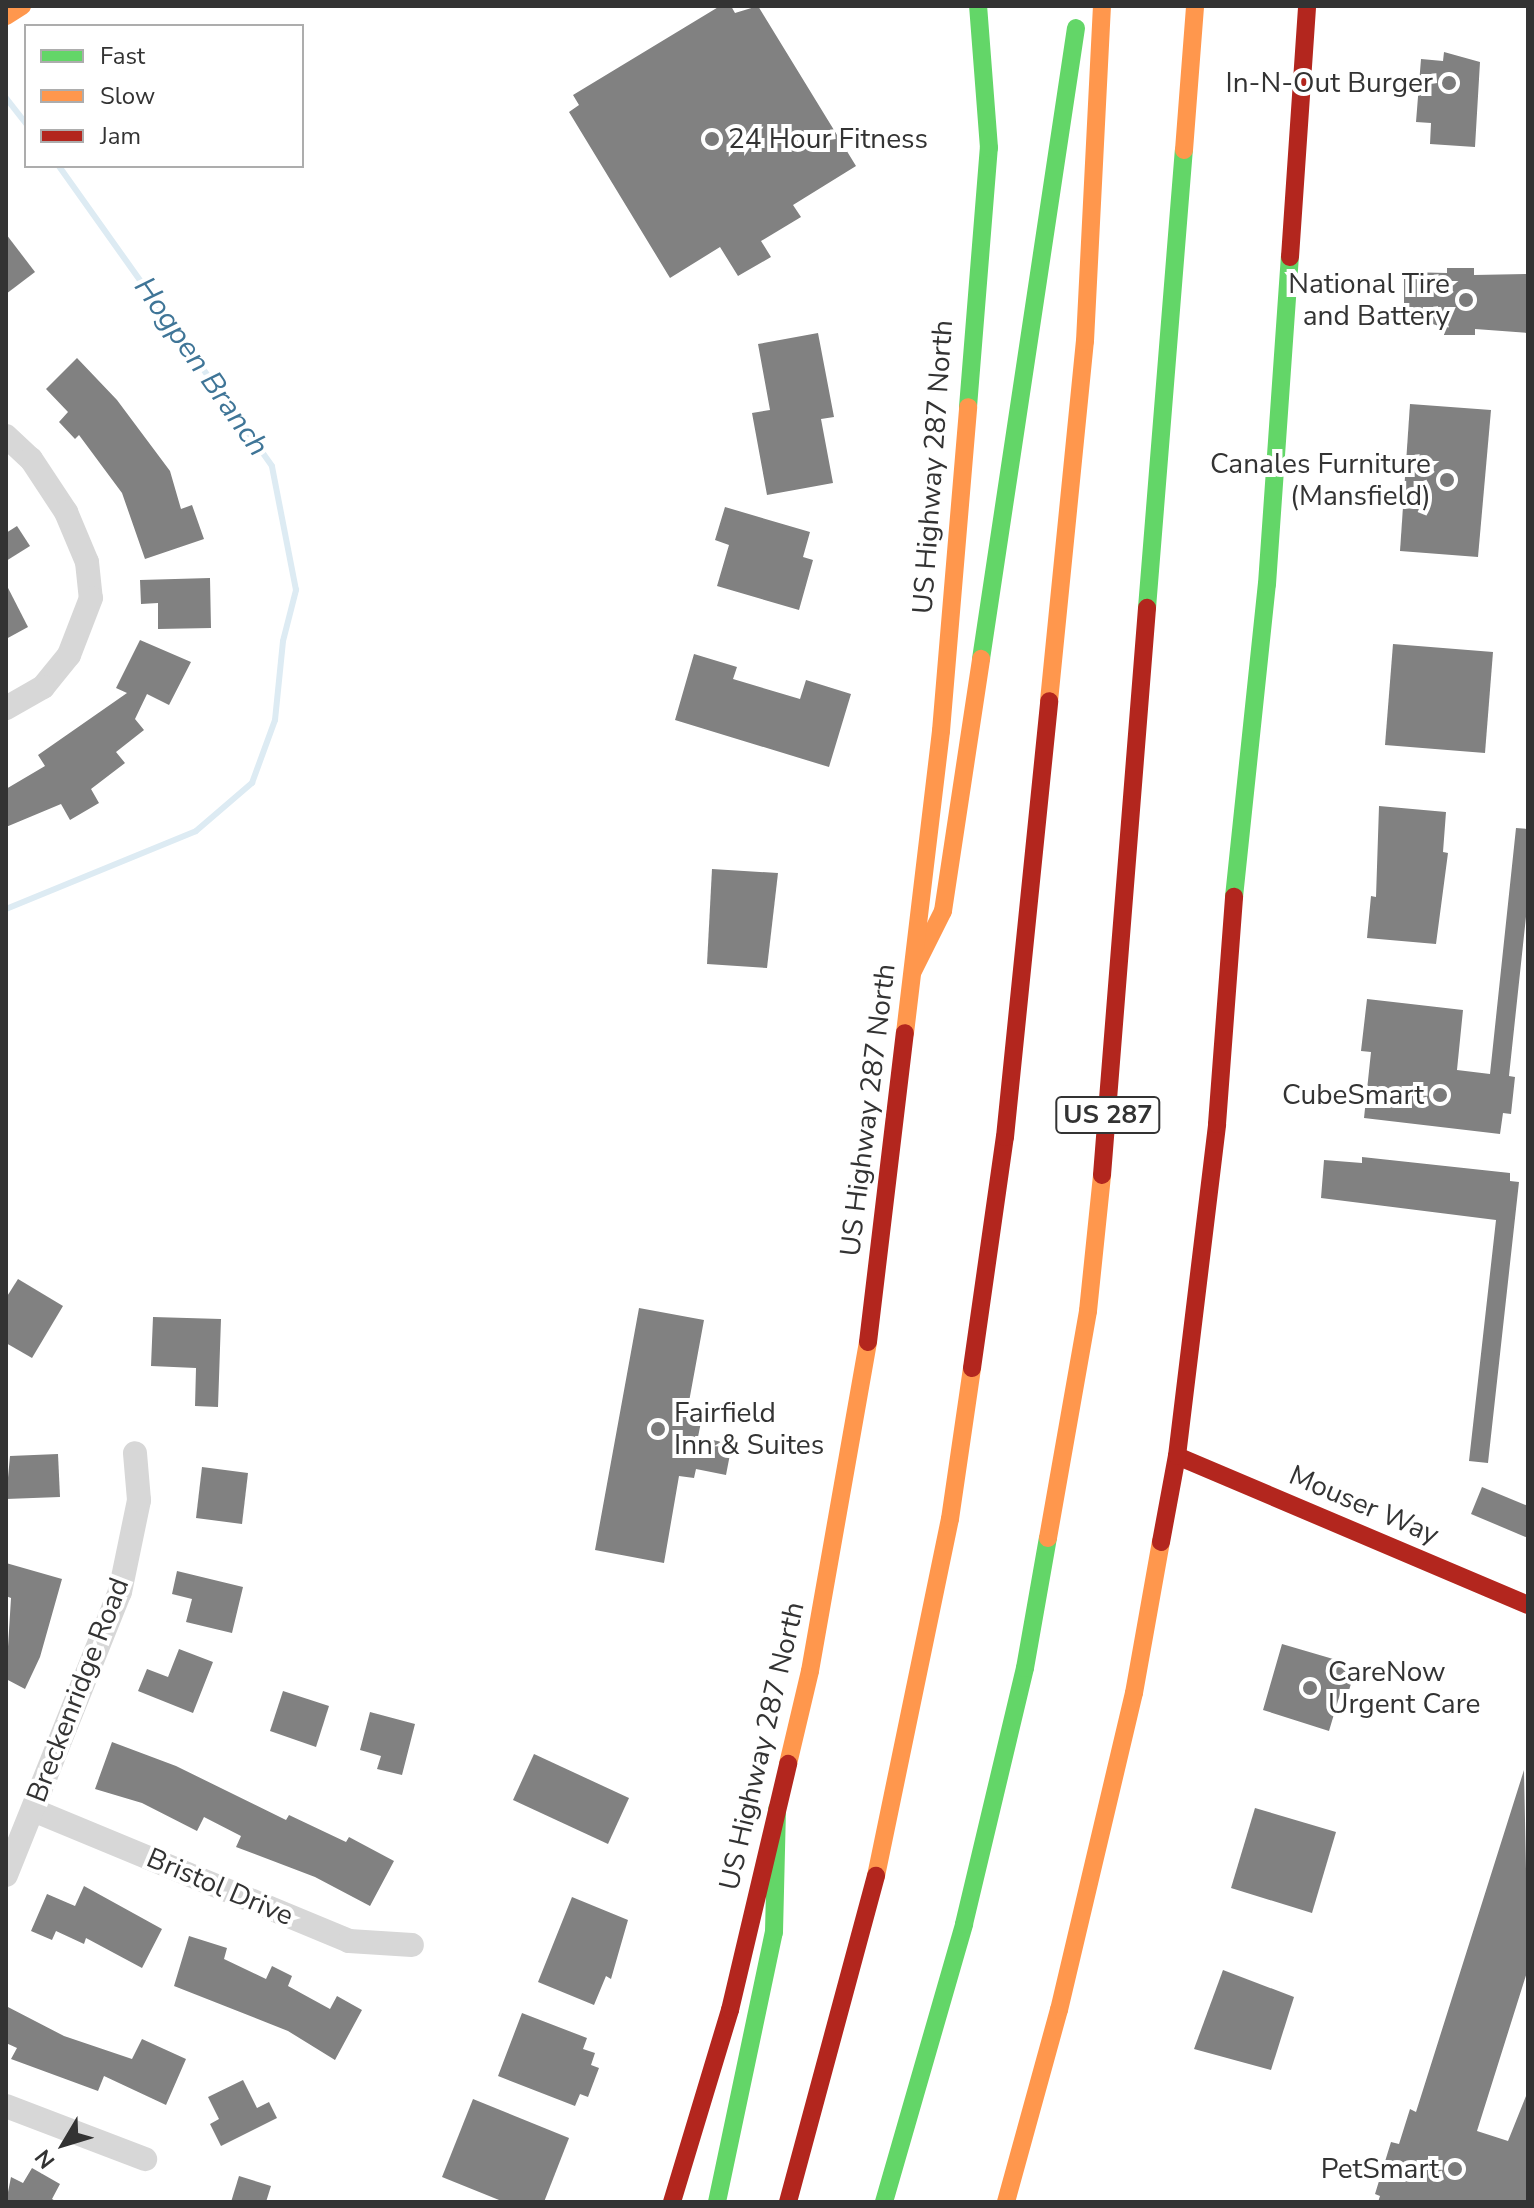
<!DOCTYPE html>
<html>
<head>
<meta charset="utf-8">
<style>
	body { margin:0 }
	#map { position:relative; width:1534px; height:2208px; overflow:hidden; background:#fff; font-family:"Nunito Sans",sans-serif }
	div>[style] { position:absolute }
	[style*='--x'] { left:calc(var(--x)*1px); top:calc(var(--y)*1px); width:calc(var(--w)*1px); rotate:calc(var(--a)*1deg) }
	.stream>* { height:6px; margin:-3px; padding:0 3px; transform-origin:3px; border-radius:3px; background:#ddebf3 }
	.building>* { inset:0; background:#818181 }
	.street>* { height:24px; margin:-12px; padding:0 12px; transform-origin:12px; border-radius:12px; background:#d7d7d7 }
	.fast>* { height:18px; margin:-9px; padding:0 9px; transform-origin:9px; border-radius:9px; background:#63d668 }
	.slow>* { height:18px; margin:-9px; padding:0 9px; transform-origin:9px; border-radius:9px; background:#ff974d }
	.jam>* { height:18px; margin:-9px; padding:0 9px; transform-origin:9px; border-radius:9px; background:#b3261e }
	.dots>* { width:22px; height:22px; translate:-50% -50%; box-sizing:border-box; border:4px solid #fff; border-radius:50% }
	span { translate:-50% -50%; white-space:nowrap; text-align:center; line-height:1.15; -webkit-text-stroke:8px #fff; paint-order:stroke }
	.shield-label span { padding:2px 6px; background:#fff; border:2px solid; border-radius:6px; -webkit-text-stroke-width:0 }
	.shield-label { font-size:26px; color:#333; font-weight:700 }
	.poi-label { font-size:28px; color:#333 }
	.right { translate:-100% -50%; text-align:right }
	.left { translate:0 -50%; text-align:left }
	.street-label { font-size:28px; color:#333 }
	.water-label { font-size:30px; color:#3f7597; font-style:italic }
	.frame { position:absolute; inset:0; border:8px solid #333; pointer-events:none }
	.legend { position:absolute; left:24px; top:24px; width:280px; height:144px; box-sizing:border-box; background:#fff; border:2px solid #adadad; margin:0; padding:10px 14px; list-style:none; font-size:24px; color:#333 }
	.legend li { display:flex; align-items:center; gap:16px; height:40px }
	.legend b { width:40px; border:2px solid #adadad }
	.north { position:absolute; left:24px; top:2104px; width:80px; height:80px; -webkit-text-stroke:6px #fff; paint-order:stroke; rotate:232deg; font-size:22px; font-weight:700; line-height:32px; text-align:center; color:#333 }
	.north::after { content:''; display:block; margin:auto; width:28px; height:36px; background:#333; clip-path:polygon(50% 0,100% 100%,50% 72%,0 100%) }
</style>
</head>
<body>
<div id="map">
	<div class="stream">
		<i style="--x:6;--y:98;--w:33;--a:52"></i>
		<i style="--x:6;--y:909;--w:205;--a:-22.3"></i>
		<i style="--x:196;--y:831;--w:74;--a:-40.6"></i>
		<i style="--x:252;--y:783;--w:67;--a:-69.9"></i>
		<i style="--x:275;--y:720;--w:79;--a:-84.2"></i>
		<i style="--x:283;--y:641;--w:53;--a:-75.7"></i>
		<i style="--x:296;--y:590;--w:126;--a:-101"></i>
		<i style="--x:272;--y:466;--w:368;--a:-125.4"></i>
	</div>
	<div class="building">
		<i style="clip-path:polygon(720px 6px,731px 6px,735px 13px,758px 6px,856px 166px,793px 205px,801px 217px,761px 241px,771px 257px,738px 276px,720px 247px,670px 278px,569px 112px,579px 105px,573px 95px)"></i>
		<i style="clip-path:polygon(1444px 52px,1480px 62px,1475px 147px,1430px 144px,1431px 123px,1416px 122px,1421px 59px,1443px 61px)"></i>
		<i style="clip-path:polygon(6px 234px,35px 272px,6px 294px)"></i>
		<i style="clip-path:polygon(1447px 268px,1474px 268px,1474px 275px,1528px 274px,1528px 333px,1475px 329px,1475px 335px,1444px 335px,1444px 328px,1433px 324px,1404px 324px,1404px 272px,1447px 273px)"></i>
		<i style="clip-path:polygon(818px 333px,834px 417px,821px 419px,833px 483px,767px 495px,752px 413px,770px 410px,758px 344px)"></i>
		<i style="clip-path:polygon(77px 358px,117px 400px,170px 471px,181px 509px,192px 505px,204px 539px,145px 559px,122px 493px,79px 435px,75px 439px,59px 422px,68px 412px,46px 389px)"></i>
		<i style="clip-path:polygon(1410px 404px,1491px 410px,1478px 557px,1400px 551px)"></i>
		<i style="clip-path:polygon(725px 507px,810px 532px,803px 557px,813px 560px,799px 610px,717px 586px,729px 545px,715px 540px)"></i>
		<i style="clip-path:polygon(17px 526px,30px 546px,6px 561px,6px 533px)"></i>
		<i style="clip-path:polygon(210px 578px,211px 628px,158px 629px,158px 603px,141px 604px,140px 580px)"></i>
		<i style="clip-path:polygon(6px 584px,28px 627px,6px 639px)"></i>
		<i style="clip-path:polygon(140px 640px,191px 662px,169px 705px,147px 694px,135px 719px,144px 730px,116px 752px,125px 763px,91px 789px,99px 803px,70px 820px,61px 804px,6px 827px,6px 789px,45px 766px,38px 755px,127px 693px,116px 688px)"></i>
		<i style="clip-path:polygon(1393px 644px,1493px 652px,1485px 753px,1385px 745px)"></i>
		<i style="clip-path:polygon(694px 654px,737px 667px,733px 679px,800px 699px,806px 680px,851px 694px,829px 767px,675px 720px)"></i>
		<i style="clip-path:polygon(1379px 806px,1446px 812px,1443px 852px,1448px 853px,1436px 944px,1367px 938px,1371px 896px,1376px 897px)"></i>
		<i style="clip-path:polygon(1516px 828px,1528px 829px,1528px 898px,1509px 1076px,1515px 1077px,1511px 1114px,1503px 1113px,1500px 1134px,1364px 1118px,1371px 1052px,1361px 1051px,1367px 999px,1463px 1010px,1457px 1070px,1490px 1074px)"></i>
		<i style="clip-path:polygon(712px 869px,778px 873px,767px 968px,707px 964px)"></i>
		<i style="clip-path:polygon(1362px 1157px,1510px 1173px,1510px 1181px,1519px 1182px,1488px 1463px,1469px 1461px,1496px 1220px,1321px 1198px,1324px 1160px,1362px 1163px)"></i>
		<i style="clip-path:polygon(18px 1279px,63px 1306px,32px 1358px,6px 1343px,6px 1298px)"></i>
		<i style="clip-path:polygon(639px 1308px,704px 1320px,686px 1418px,701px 1422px,698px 1437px,732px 1444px,726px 1475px,696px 1469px,694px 1478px,679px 1476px,664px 1563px,595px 1550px)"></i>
		<i style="clip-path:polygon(153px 1317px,221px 1319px,218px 1407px,195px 1406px,196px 1368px,151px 1366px)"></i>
		<i style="clip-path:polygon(58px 1454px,60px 1497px,6px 1499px,10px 1456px)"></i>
		<i style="clip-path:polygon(202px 1467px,248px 1473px,242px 1524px,196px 1518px)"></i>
		<i style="clip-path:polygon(1482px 1487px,1528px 1506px,1528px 1538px,1471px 1514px)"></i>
		<i style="clip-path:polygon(6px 1563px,62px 1579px,40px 1657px,25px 1689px,6px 1679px,11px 1598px,6px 1596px)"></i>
		<i style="clip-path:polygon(177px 1571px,243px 1587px,232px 1633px,186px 1622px,192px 1599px,172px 1594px)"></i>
		<i style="clip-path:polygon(1282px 1644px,1357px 1666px,1347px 1696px,1340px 1694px,1329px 1731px,1263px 1710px)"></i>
		<i style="clip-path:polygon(179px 1649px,213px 1662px,193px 1713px,138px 1691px,147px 1669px,168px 1677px)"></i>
		<i style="clip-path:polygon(283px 1691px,329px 1706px,316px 1747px,270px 1731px)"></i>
		<i style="clip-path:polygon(370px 1712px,415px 1724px,402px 1775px,377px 1769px,381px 1756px,360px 1750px)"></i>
		<i style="clip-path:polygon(112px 1742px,176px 1766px,286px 1820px,289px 1815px,346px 1842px,349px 1837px,394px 1861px,370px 1906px,315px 1877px,236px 1847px,241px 1836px,204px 1817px,197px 1831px,142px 1803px,95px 1789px)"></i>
		<i style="clip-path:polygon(534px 1754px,629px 1798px,608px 1844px,513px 1800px)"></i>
		<i style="clip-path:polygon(1524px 1770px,1528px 1969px,1477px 2131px,1508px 2141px,1528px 2091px,1528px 2202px,1378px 2202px,1380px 2196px,1375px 2194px,1391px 2142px,1399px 2144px,1410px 2109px,1416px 2112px)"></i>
		<i style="clip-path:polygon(1255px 1808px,1336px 1832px,1312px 1913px,1231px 1888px)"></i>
		<i style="clip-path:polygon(84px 1886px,162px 1929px,142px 1968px,86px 1938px,84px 1944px,56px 1931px,52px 1940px,31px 1931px,47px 1894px,75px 1906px)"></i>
		<i style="clip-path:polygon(572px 1897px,628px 1920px,611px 1979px,606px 1976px,594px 2005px,538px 1982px)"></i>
		<i style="clip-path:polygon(189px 1936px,227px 1948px,224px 1959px,266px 1979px,272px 1966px,292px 1976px,288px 1986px,330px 2009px,337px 1996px,362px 2010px,335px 2060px,288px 2031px,174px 1986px)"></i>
		<i style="clip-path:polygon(1223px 1970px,1294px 1997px,1271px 2070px,1194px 2049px)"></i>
		<i style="clip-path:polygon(6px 2006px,64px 2036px,132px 2059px,142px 2039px,186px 2059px,166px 2105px,104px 2076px,98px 2091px,11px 2059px,17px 2048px,6px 2043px)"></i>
		<i style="clip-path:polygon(522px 2013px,587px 2038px,583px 2049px,595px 2053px,591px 2065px,599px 2068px,588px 2097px,580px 2094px,575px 2106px,498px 2076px)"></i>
		<i style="clip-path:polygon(243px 2080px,257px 2108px,269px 2102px,277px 2118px,221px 2146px,210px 2124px,219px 2119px,208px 2097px)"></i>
		<i style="clip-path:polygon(473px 2099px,569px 2138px,544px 2202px,504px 2202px,442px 2177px)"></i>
		<i style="clip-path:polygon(32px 2168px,60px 2184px,52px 2199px,57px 2202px,6px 2202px,11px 2177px,23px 2183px)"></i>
		<i style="clip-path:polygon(239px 2176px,271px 2186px,266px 2202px,231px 2202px)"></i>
	</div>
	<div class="street">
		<i style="--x:6;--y:436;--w:34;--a:43"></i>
		<i style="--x:31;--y:459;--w:64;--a:56.6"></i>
		<i style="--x:66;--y:512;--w:54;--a:67.2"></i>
		<i style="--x:87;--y:562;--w:36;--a:84"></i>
		<i style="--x:91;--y:598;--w:61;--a:111.1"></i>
		<i style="--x:69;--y:655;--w:41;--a:129.1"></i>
		<i style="--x:43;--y:687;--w:43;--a:150.4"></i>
		<i style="--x:33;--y:1810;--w:342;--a:22.5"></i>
		<i style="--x:349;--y:1941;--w:63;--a:3.6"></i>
		<i style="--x:6;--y:1875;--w:305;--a:-68.1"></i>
		<i style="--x:120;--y:1592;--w:94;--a:-78.3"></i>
		<i style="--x:139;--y:1500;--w:47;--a:-94.9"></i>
		<i style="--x:6;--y:2106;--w:149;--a:20.9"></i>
	</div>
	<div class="fast">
		<i style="--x:968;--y:407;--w:260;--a:-85.4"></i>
		<i style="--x:989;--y:148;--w:142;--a:-94.4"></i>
		<i style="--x:1147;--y:608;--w:459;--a:-85.4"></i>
		<i style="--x:981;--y:659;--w:638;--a:-81.44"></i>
		<i style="--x:1234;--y:897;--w:315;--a:-84"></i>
		<i style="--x:1267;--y:584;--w:328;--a:-86"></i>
		<i style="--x:717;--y:2202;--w:276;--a:-78.1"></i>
		<i style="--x:774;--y:1932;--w:123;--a:-88.6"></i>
		<i style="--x:884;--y:2202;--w:289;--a:-73.9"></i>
		<i style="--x:964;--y:1924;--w:263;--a:-76.6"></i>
		<i style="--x:1025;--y:1668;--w:132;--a:-80"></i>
	</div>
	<div class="slow">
		<i style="--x:6;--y:16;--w:19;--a:-32"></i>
		<i style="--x:1184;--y:150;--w:144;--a:-85.6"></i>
		<i style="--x:1049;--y:701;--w:362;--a:-84.3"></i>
		<i style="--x:1085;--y:341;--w:335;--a:-87.1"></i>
		<i style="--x:913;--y:971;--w:67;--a:-63.4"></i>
		<i style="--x:943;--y:911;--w:255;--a:-81.4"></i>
		<i style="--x:905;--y:1033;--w:304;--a:-83.2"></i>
		<i style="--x:941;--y:731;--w:325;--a:-85.2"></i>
		<i style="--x:1048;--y:1538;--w:230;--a:-80"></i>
		<i style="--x:1088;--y:1311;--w:137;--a:-84.1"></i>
		<i style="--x:788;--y:1764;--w:96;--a:-76.7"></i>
		<i style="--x:810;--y:1671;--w:334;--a:-80"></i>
		<i style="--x:876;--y:1876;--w:365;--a:-78.3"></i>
		<i style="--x:950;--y:1519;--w:153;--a:-81.7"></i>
		<i style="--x:1006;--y:2202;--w:199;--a:-74.6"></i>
		<i style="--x:1059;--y:2010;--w:326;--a:-76.7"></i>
		<i style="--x:1134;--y:1693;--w:153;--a:-79.9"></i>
	</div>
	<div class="jam">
		<i style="--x:1290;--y:257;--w:252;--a:-86.1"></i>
		<i style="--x:1102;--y:1175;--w:569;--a:-85.46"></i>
		<i style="--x:868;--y:1342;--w:311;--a:-83.2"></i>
		<i style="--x:972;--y:1368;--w:233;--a:-81.9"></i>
		<i style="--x:1005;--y:1137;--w:438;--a:-84.2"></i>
		<i style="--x:1177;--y:1456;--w:381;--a:23"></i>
		<i style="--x:1161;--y:1542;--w:87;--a:-79.5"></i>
		<i style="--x:1177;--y:1456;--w:334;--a:-83.1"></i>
		<i style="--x:1217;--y:1124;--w:228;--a:-85.7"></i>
		<i style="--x:672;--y:2202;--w:201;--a:-73.2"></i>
		<i style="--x:730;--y:2010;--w:253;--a:-76.7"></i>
		<i style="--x:788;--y:2202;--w:338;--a:-74.9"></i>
	</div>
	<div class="dots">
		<i style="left:1449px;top:83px;background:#7a7a7a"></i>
		<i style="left:712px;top:139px;background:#7a7a7a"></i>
		<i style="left:1466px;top:300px;background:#7a7a7a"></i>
		<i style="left:1447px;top:480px;background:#7a7a7a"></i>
		<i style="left:1440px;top:1095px;background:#7a7a7a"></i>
		<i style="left:658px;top:1429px;background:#7a7a7a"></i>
		<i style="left:1310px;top:1688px;background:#7a7a7a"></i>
		<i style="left:1455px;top:2169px;background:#7a7a7a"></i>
	</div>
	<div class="shield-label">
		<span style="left:1108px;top:1115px">US 287</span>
	</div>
	<div class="poi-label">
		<span class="right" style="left:1433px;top:83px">In-N-Out Burger</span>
		<span class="left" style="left:728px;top:139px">24 Hour Fitness</span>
		<span class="right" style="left:1450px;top:300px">National Tire<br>and Battery</span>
		<span class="right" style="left:1431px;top:480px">Canales Furniture<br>(Mansfield)</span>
		<span class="right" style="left:1424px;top:1095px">CubeSmart</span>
		<span class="left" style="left:674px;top:1429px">Fairfield<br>Inn &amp; Suites</span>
		<span class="left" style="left:1328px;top:1688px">CareNow<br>Urgent Care</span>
		<span class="right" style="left:1439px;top:2169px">PetSmart</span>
	</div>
	<div class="street-label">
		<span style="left:933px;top:467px;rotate:-86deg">US Highway 287 North</span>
		<span style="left:868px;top:1110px;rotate:-83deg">US Highway 287 North</span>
		<span style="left:1364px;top:1505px;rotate:23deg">Mouser Way</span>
		<span style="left:78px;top:1690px;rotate:-69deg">Breckenridge Road</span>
		<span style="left:762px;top:1746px;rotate:-77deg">US Highway 287 North</span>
		<span style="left:220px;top:1887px;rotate:23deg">Bristol Drive</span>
	</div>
	<div class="water-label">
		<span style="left:201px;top:367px;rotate:55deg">Hogpen Branch</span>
	</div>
	<div class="frame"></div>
	<ul class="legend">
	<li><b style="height:10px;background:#63d668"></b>Fast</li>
	<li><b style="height:10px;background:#ff974d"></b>Slow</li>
	<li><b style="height:10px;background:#b3261e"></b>Jam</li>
	</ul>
	<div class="north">N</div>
</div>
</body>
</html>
